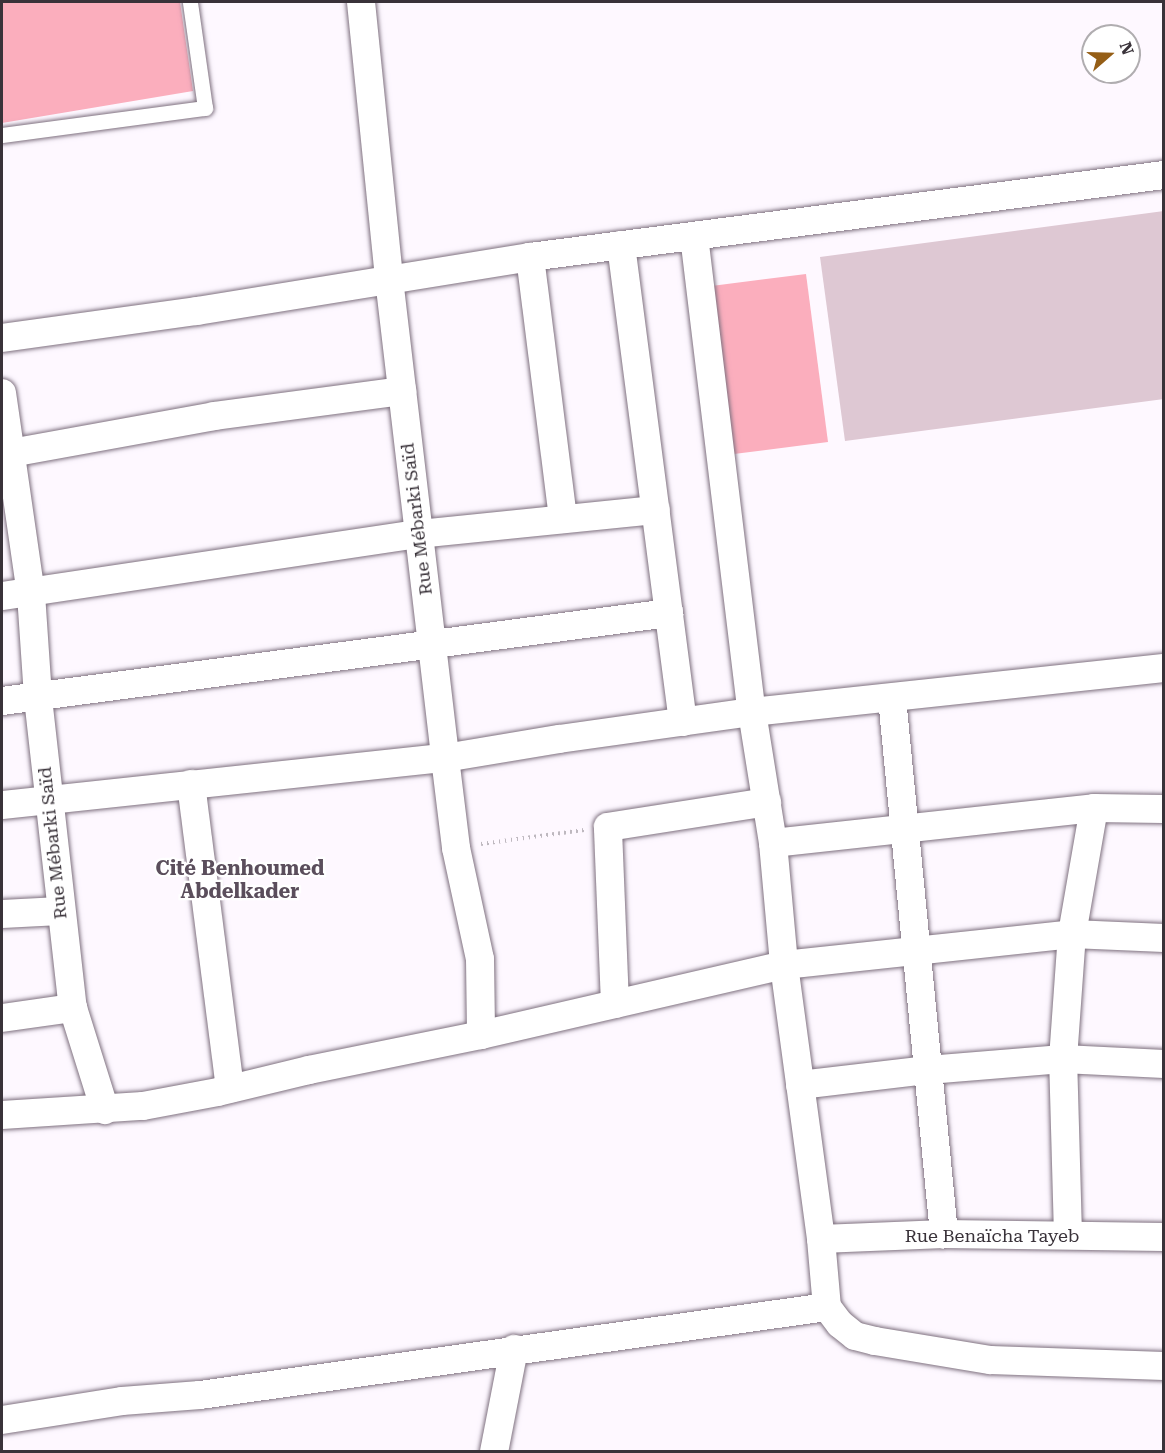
<!DOCTYPE html>
<html>
<head>
<meta charset="utf-8">
<style>
	body { margin:0 }
	#map { position:relative; width:1165px; height:1453px; overflow:hidden; background:#fef8ff; font-family:"Roboto Serif",serif }
	div>[style] { position:absolute }
	[style*='--x'] { left:calc(var(--x)*1px); top:calc(var(--y)*1px); width:calc(var(--w)*1px); rotate:calc(var(--a)*1deg) }
	.green>* { inset:0; background:#fbaebd }
	.building>* { inset:0; background:#dec8d3 }
	.path>* { height:4px; margin-top:-2px; transform-origin:0; background:repeating-linear-gradient(90deg,#beb8bf 0 1.5px,transparent 0 6px) }
	.roads { filter:drop-shadow(0 0 2px #7f7180) drop-shadow(0 0 2px #7f7180) }
	.service>* { height:15px; margin:-7.5px; padding:0 7.5px; transform-origin:7.5px; border-radius:7.5px; background:#fff }
	.minor>* { height:28px; margin:-14px; padding:0 14px; transform-origin:14px; border-radius:14px; background:#fff }
	span { translate:-50% -50%; white-space:nowrap; text-align:center; line-height:1.15; -webkit-text-stroke:4.5px #fff; paint-order:stroke }
	.street-label { font-size:18px; color:#393239 }
	.neighbourhood-label { font-size:20px; color:#5b4e5c; font-weight:700 }
	.frame { position:absolute; inset:0; border:3px solid #393239; pointer-events:none }
	.north { position:absolute; left:1081px; top:24px; width:60px; height:60px; box-sizing:border-box; background:#fff; border:2px solid #b0adb0; border-radius:50%; rotate:70deg; font-size:16px; font-weight:700; line-height:24px; text-align:center; color:#393239 }
	.north::after { content:''; display:block; margin:auto; width:21px; height:27px; background:#955e16; clip-path:polygon(50% 0,100% 100%,50% 72%,0 100%) }
</style>
</head>
<body>
<div id="map">
	<div class="green">
		<i style="clip-path:polygon(2px 2px,180px 2px,193px 91px,2px 123px)"></i>
		<i style="clip-path:polygon(806px 274px,828px 442px,710px 457px,688px 289px)"></i>
	</div>
	<div class="building">
		<i style="clip-path:polygon(1164px 211px,1164px 399px,845px 441px,820px 257px)"></i>
	</div>
	<div class="path">
		<i style="--x:481;--y:844;--w:104;--a:-7.7"></i>
	</div>
	<div class="roads">
		<div class="service">
			<i style="--x:2;--y:135;--w:205;--a:-7.6"></i>
			<i style="--x:205;--y:108;--w:107;--a:-98.1"></i>
		</div>
		<div class="minor">
			<i style="--x:361;--y:2;--w:278;--a:84.2"></i>
			<i style="--x:389;--y:279;--w:482;--a:83.3"></i>
			<i style="--x:445;--y:758;--w:91;--a:83"></i>
			<i style="--x:456;--y:848;--w:114;--a:77.8"></i>
			<i style="--x:480;--y:959;--w:76;--a:89.2"></i>
			<i style="--x:694;--y:236;--w:480;--a:83.1"></i>
			<i style="--x:752;--y:712;--w:133;--a:80.9"></i>
			<i style="--x:773;--y:843;--w:122;--a:84.8"></i>
			<i style="--x:784;--y:965;--w:276;--a:82.3"></i>
			<i style="--x:821;--y:1239;--w:68;--a:85"></i>
			<i style="--x:827;--y:1307;--w:21;--a:53"></i>
			<i style="--x:840;--y:1324;--w:19;--a:39"></i>
			<i style="--x:855;--y:1336;--w:21;--a:14"></i>
			<i style="--x:875;--y:1341;--w:117;--a:9.4"></i>
			<i style="--x:990;--y:1360;--w:174;--a:2"></i>
			<i style="--x:621;--y:245;--w:481;--a:82.6"></i>
			<i style="--x:530;--y:257;--w:264;--a:82.8"></i>
			<i style="--x:2;--y:338;--w:197;--a:-7.9"></i>
			<i style="--x:197;--y:311;--w:337;--a:-9.2"></i>
			<i style="--x:530;--y:257;--w:639;--a:-7.37"></i>
			<i style="--x:2;--y:393;--w:203;--a:81.8"></i>
			<i style="--x:31;--y:594;--w:104;--a:86.1"></i>
			<i style="--x:38;--y:698;--w:312;--a:83.6"></i>
			<i style="--x:73;--y:1008;--w:107;--a:72.6"></i>
			<i style="--x:11;--y:453;--w:206;--a:-10.3"></i>
			<i style="--x:214;--y:416;--w:190;--a:-7.6"></i>
			<i style="--x:2;--y:596;--w:422;--a:-8.5"></i>
			<i style="--x:419;--y:534;--w:238;--a:-5.8"></i>
			<i style="--x:892;--y:698;--w:539;--a:84.46"></i>
			<i style="--x:2;--y:701;--w:673;--a:-7.52"></i>
			<i style="--x:191;--y:784;--w:307;--a:82.7"></i>
			<i style="--x:2;--y:805;--w:445;--a:-6.1"></i>
			<i style="--x:445;--y:758;--w:116;--a:-9.5"></i>
			<i style="--x:559;--y:739;--w:195;--a:-8"></i>
			<i style="--x:752;--y:712;--w:414;--a:-6.1"></i>
			<i style="--x:773;--y:843;--w:323;--a:-6.2"></i>
			<i style="--x:1094;--y:808;--w:70;--a:0.8"></i>
			<i style="--x:2;--y:914;--w:58;--a:-3"></i>
			<i style="--x:615;--y:1004;--w:177;--a:-92.3"></i>
			<i style="--x:608;--y:827;--w:161;--a:-8.9"></i>
			<i style="--x:2;--y:1018;--w:72;--a:-8"></i>
			<i style="--x:800;--y:1085;--w:129;--a:-6.7"></i>
			<i style="--x:928;--y:1070;--w:135;--a:-4.7"></i>
			<i style="--x:1063;--y:1059;--w:101;--a:2.8"></i>
			<i style="--x:2;--y:1115;--w:141;--a:-3.7"></i>
			<i style="--x:143;--y:1106;--w:76;--a:-10.6"></i>
			<i style="--x:218;--y:1092;--w:94;--a:-13.6"></i>
			<i style="--x:309;--y:1070;--w:176;--a:-11.5"></i>
			<i style="--x:481;--y:1035;--w:311;--a:-13"></i>
			<i style="--x:784;--y:965;--w:290;--a:-6.1"></i>
			<i style="--x:1072;--y:934;--w:92;--a:2.5"></i>
			<i style="--x:1068;--y:1235;--w:176;--a:-91.6"></i>
			<i style="--x:1063;--y:1059;--w:125;--a:-85.9"></i>
			<i style="--x:1072;--y:934;--w:128;--a:-80.1"></i>
			<i style="--x:821;--y:1239;--w:123;--a:-2.3"></i>
			<i style="--x:944;--y:1234;--w:220;--a:0.8"></i>
			<i style="--x:2;--y:1420;--w:121;--a:-9"></i>
			<i style="--x:122;--y:1401;--w:78;--a:-4.4"></i>
			<i style="--x:200;--y:1395;--w:633;--a:-7.99"></i>
			<i style="--x:494;--y:1452;--w:105;--a:-79"></i>
		</div>
	</div>
	<div class="street-label">
		<span style="left:417px;top:519px;rotate:-97deg">Rue Mébarki Saïd</span>
		<span style="left:53px;top:843px;rotate:-96deg">Rue Mébarki Saïd</span>
		<span style="left:992px;top:1236px">Rue Benaïcha Tayeb</span>
	</div>
	<div class="neighbourhood-label">
		<span style="left:240px;top:880px">Cité Benhoumed<br>Abdelkader</span>
	</div>
	<div class="frame"></div>
	<div class="north">N</div>
</div>
</body>
</html>
